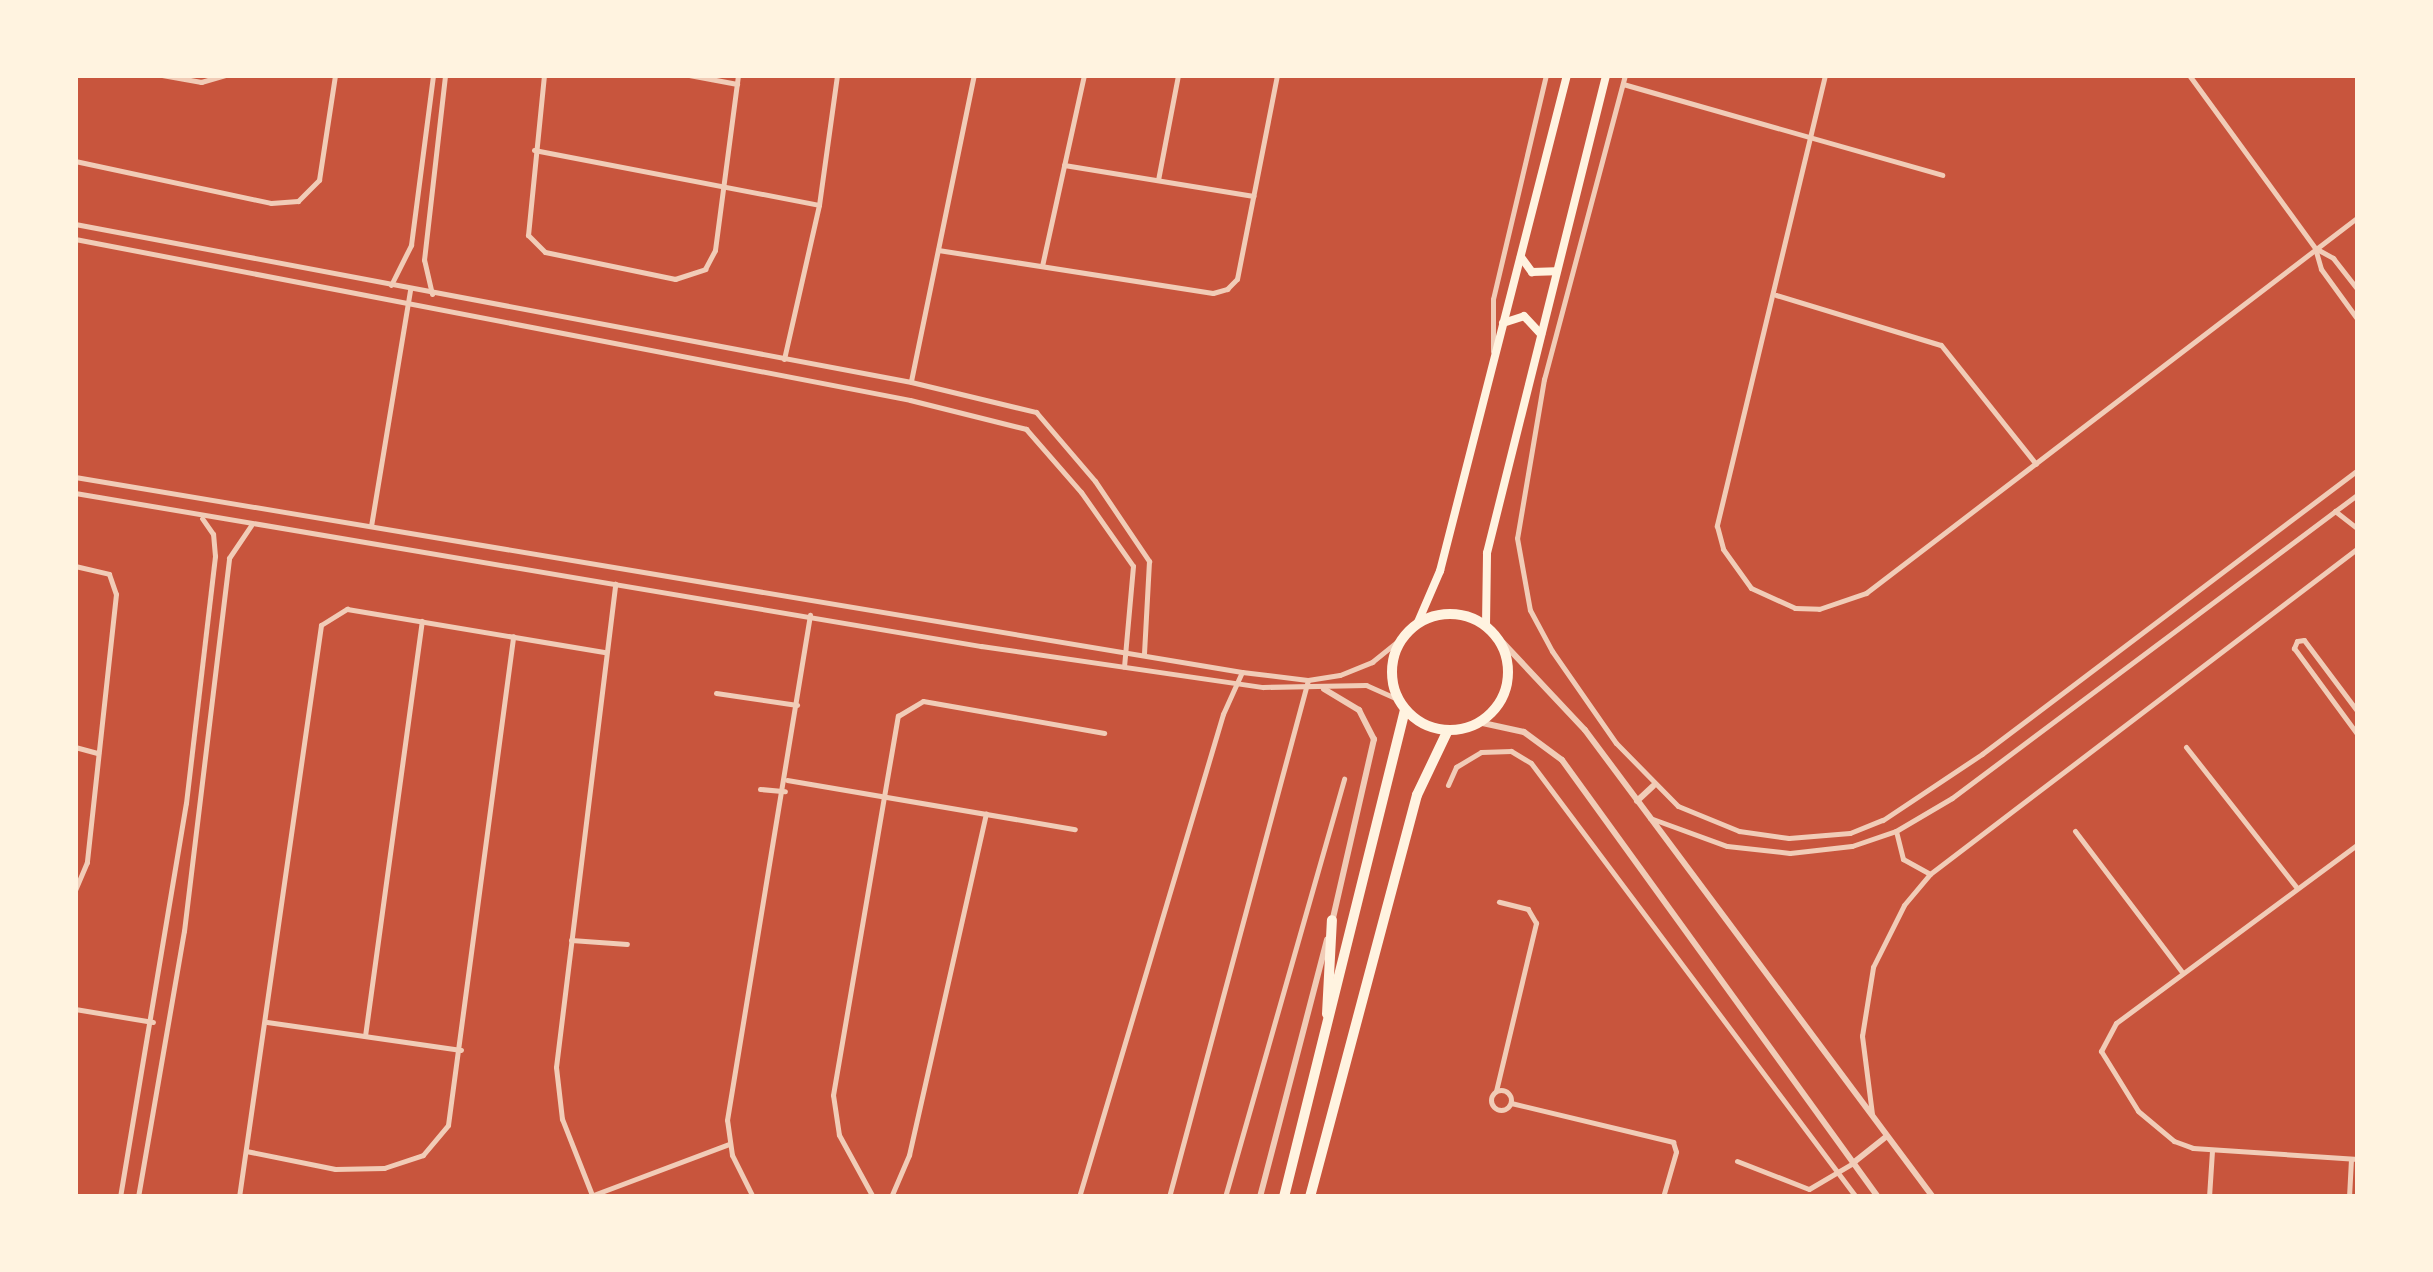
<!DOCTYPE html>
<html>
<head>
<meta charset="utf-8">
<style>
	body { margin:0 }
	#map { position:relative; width:2433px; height:1272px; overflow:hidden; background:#c8553d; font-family:"Roboto Condensed",sans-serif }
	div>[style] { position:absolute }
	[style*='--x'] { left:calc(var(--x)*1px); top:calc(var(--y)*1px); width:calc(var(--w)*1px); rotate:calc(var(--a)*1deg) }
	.minor>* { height:5px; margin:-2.5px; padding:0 2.5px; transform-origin:2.5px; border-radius:2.5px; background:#f1ccb7 }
	.minor>.ring { margin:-2.5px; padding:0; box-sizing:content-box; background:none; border:5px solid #f1ccb7; border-radius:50% }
	.tertiary>* { height:6px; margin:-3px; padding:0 3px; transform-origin:3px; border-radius:3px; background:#f1ccb7 }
	.secondary>* { height:8px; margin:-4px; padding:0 4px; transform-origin:4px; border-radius:4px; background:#fff3e0 }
	.motorway>* { height:10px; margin:-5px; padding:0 5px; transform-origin:5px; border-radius:5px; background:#fff3e0 }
	.motorway>.ring { margin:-5px; padding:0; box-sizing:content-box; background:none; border:10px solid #fff3e0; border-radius:50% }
	span { translate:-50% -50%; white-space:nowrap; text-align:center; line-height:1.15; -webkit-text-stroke:10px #fff3e0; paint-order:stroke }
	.frame { position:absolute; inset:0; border:78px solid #fff3e0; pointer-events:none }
</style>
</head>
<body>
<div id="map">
	<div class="minor">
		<i style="--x:162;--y:75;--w:40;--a:10"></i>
		<i style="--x:201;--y:82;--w:26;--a:-16"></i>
		<i style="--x:544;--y:75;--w:161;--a:95.7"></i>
		<i style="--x:528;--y:235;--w:24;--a:45"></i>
		<i style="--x:545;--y:252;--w:133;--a:11.7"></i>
		<i style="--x:675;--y:279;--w:32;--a:-18"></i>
		<i style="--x:705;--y:269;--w:21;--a:-62"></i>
		<i style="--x:715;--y:250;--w:177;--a:-82.5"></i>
		<i style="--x:689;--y:75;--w:49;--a:10.6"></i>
		<i style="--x:1625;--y:75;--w:315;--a:104.9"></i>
		<i style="--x:1544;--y:379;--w:161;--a:99.6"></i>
		<i style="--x:1517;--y:538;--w:73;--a:79.8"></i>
		<i style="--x:1530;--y:610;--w:47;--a:61.8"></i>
		<i style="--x:1552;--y:651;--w:112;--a:55.2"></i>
		<i style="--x:1616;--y:743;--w:88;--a:45.5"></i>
		<i style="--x:1678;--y:806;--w:66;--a:22.3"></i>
		<i style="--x:1739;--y:831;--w:50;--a:8"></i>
		<i style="--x:1789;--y:838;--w:61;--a:-4.7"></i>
		<i style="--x:1850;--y:833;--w:35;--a:-22"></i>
		<i style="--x:1883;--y:820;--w:119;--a:-33.7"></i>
		<i style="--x:1982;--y:754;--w:471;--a:-37.1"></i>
		<i style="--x:1825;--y:75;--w:464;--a:103.5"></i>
		<i style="--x:1717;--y:526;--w:24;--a:75"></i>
		<i style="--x:1723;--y:549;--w:48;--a:54.3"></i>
		<i style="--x:1751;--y:588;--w:48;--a:24.4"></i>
		<i style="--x:1795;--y:608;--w:24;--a:2"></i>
		<i style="--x:1819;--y:609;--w:50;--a:-18.8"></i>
		<i style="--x:1866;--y:593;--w:619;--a:-37.39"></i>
		<i style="--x:2189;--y:75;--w:214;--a:53.9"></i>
		<i style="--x:2315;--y:248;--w:22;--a:74"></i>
		<i style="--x:2321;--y:269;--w:63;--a:54"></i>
		<i style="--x:1623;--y:84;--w:332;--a:15.9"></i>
		<i style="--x:534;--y:150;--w:290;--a:10.9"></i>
		<i style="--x:75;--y:161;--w:200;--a:12.1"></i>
		<i style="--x:271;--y:203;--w:27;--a:-4"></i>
		<i style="--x:298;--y:201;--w:30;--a:-45"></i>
		<i style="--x:319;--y:180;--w:106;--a:-81.3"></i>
		<i style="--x:1064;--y:165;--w:192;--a:9.3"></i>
		<i style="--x:1158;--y:180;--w:107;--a:-79.2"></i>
		<i style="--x:75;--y:224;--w:851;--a:10.7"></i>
		<i style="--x:911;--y:382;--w:129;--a:13.5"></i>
		<i style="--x:1036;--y:412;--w:91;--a:49.5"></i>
		<i style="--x:1095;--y:481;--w:97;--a:56"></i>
		<i style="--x:1149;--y:561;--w:93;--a:93.1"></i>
		<i style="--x:75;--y:239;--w:850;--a:10.91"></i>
		<i style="--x:910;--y:400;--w:120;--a:14"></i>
		<i style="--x:1026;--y:429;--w:84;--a:48.9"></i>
		<i style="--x:1081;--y:492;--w:90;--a:54.9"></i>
		<i style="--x:1133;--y:566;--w:101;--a:95.1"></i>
		<i style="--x:2315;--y:248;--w:21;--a:29"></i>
		<i style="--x:2333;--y:258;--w:41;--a:52"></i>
		<i style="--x:938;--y:250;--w:278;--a:8.9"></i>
		<i style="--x:1213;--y:293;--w:15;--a:-16"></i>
		<i style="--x:1227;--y:289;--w:14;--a:-45"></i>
		<i style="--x:1237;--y:279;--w:208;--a:-78.9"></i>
		<i style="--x:1042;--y:266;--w:196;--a:-77.6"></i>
		<i style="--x:391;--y:285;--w:45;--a:-63.4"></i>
		<i style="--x:411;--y:245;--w:171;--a:-82.6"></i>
		<i style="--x:432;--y:294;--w:35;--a:-103"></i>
		<i style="--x:424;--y:260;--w:186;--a:-83.5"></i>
		<i style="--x:1776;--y:295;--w:172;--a:16.9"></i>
		<i style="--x:1941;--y:345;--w:152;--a:51.4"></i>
		<i style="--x:1493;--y:351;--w:52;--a:-90"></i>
		<i style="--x:1493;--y:299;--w:230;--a:-76.7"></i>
		<i style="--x:784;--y:359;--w:158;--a:-77.2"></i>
		<i style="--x:819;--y:205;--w:131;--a:-82.1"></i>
		<i style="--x:911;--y:381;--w:312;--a:-78.4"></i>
		<i style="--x:75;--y:477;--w:1183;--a:9.49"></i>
		<i style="--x:1242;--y:672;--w:66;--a:6.9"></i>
		<i style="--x:1308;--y:680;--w:32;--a:-9"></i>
		<i style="--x:1340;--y:675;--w:35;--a:-22"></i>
		<i style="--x:1372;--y:662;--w:40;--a:-39"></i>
		<i style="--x:75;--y:493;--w:919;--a:9.59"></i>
		<i style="--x:981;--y:646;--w:285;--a:8.3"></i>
		<i style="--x:1263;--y:687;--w:103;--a:-1.1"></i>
		<i style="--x:1366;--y:685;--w:35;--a:24"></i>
		<i style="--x:2335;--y:511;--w:29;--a:38"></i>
		<i style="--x:371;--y:526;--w:239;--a:-80.6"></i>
		<i style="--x:75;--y:566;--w:35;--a:13"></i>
		<i style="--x:109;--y:574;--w:21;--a:71"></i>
		<i style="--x:116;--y:594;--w:270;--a:96.2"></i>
		<i style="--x:87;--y:862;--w:30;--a:113"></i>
		<i style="--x:716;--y:693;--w:82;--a:8.4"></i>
		<i style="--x:2358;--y:712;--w:90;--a:-126.9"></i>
		<i style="--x:2304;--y:640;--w:7;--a:172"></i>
		<i style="--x:2297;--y:641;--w:8;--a:113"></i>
		<i style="--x:2294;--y:648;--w:108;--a:53.7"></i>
		<i style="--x:75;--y:747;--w:24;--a:15"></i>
		<i style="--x:2186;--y:747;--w:179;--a:51.8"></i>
		<i style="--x:787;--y:780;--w:292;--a:9.7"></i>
		<i style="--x:1448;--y:785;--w:20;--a:-66"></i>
		<i style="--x:1456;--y:767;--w:29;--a:-31"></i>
		<i style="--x:1481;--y:752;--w:30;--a:-2"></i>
		<i style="--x:1511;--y:751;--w:23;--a:31"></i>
		<i style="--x:1531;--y:763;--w:542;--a:53.17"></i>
		<i style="--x:760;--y:789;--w:25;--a:5"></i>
		<i style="--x:1650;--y:818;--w:82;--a:20"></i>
		<i style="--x:1727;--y:846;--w:63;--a:6.3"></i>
		<i style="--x:1790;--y:853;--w:62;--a:-6.4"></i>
		<i style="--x:1852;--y:846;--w:46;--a:-18.8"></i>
		<i style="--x:1896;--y:831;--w:65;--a:-30.5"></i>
		<i style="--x:1952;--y:798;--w:507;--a:-36.82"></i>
		<i style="--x:1896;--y:831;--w:29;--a:76"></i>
		<i style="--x:1903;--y:859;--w:31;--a:29"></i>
		<i style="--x:2075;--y:831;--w:177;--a:52.8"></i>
		<i style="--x:2358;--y:844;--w:301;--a:143.5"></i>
		<i style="--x:2116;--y:1023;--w:32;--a:118"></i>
		<i style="--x:2101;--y:1051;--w:70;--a:58.3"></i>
		<i style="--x:2138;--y:1111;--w:47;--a:39.8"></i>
		<i style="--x:2174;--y:1141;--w:20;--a:20"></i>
		<i style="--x:2193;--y:1148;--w:165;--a:3.8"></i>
		<i style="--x:571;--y:940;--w:56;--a:4.1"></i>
		<i style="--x:75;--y:1009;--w:79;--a:9.5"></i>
		<i style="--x:267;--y:1022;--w:196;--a:8.2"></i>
		<i style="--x:365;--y:1036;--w:419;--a:-82.2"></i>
		<i class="ring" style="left:1491px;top:1090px;width:15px;height:15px"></i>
		<i style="--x:1496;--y:1091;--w:173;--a:-76.6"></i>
		<i style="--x:1536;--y:923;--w:16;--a:-120"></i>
		<i style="--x:1528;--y:909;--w:30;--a:-166"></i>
		<i style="--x:1511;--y:1103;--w:167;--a:13.5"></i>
		<i style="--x:1673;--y:1142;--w:10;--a:73"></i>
		<i style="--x:1676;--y:1152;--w:47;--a:106.1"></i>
		<i style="--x:1872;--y:1114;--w:79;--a:-97.3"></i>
		<i style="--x:1862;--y:1036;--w:70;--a:-80.9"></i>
		<i style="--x:1873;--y:967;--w:69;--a:-63.4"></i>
		<i style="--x:1904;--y:905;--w:40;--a:-50"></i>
		<i style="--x:1930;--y:874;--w:538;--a:-37.3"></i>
		<i style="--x:246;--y:1151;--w:91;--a:11.4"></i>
		<i style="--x:335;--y:1169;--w:49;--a:-1.2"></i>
		<i style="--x:384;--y:1168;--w:41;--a:-18.4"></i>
		<i style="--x:423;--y:1155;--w:39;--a:-50"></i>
		<i style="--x:448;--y:1125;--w:493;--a:-82.4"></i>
		<i style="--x:1737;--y:1161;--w:77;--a:21.3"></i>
		<i style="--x:1809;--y:1189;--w:51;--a:-30.6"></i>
		<i style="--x:592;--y:1195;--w:82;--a:-111.5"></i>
		<i style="--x:562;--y:1119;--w:52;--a:-96.6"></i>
		<i style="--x:556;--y:1067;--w:487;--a:-83"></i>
		<i style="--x:120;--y:1197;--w:399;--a:-80.5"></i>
		<i style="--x:186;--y:803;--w:249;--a:-83.3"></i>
		<i style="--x:215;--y:556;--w:22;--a:-95"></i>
		<i style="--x:213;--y:534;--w:19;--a:-125"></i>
		<i style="--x:138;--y:1197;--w:270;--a:-80.2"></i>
		<i style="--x:184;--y:931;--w:376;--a:-83.1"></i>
		<i style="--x:229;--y:558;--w:40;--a:-56"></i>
		<i style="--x:239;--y:1197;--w:578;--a:-81.84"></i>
		<i style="--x:321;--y:625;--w:31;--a:-32"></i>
		<i style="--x:347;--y:609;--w:262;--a:9.5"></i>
		<i style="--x:588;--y:1197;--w:151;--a:-20.6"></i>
		<i style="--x:753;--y:1197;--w:47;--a:-116.6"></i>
		<i style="--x:732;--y:1155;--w:35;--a:-98"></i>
		<i style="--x:727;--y:1120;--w:512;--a:-80.67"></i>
		<i style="--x:873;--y:1197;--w:71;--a:-118.7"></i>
		<i style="--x:839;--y:1135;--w:40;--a:-98.5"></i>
		<i style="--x:833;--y:1095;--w:385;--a:-80.3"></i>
		<i style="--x:898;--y:716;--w:29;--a:-31"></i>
		<i style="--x:923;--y:701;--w:184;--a:10"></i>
		<i style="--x:891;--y:1197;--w:46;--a:-66.8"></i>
		<i style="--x:909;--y:1155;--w:350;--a:-77.3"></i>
		<i style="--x:1079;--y:1197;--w:504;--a:-73.4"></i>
		<i style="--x:1223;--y:714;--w:46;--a:-65.7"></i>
		<i style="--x:1169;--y:1197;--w:535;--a:-74.95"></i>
		<i style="--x:1225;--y:1197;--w:435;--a:-74.1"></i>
		<i style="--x:2209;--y:1197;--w:47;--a:-86.3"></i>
		<i style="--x:2349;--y:1197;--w:37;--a:-87"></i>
	</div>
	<div class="tertiary">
		<i style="--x:1493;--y:632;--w:134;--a:46.8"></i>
		<i style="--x:1585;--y:730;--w:582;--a:53.31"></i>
		<i style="--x:1324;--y:689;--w:41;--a:31"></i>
		<i style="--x:1359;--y:710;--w:33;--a:63"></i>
		<i style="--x:1374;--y:739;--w:189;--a:102.9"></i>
		<i style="--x:1478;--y:722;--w:47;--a:12.3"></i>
		<i style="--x:1524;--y:732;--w:47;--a:36.4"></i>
		<i style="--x:1562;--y:760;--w:539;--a:54.13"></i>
		<i style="--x:1637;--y:801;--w:22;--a:-43"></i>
		<i style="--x:1853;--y:1163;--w:43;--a:-38.5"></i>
		<i style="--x:1260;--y:1197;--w:266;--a:-75.4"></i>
	</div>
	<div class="secondary">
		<i style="--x:1521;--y:257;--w:19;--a:54"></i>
		<i style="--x:1532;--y:272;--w:23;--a:-2"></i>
		<i style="--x:1503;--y:323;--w:22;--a:-18"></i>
		<i style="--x:1524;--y:316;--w:25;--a:47"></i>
		<i style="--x:1418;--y:622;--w:56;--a:-66.7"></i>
		<i style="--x:1440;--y:571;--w:512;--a:-75.64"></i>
		<i style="--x:1486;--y:626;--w:73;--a:-89.2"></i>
		<i style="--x:1487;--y:553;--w:493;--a:-76"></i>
	</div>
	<div class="motorway">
		<i class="ring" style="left:1392px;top:614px;width:106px;height:106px"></i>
		<i style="--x:1327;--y:1014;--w:94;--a:-87"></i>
		<i style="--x:1284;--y:1197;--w:502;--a:-76.05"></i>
		<i style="--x:1310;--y:1197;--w:416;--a:-75.1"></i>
		<i style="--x:1417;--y:795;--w:72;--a:-64.5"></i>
	</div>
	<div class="frame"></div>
</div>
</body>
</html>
